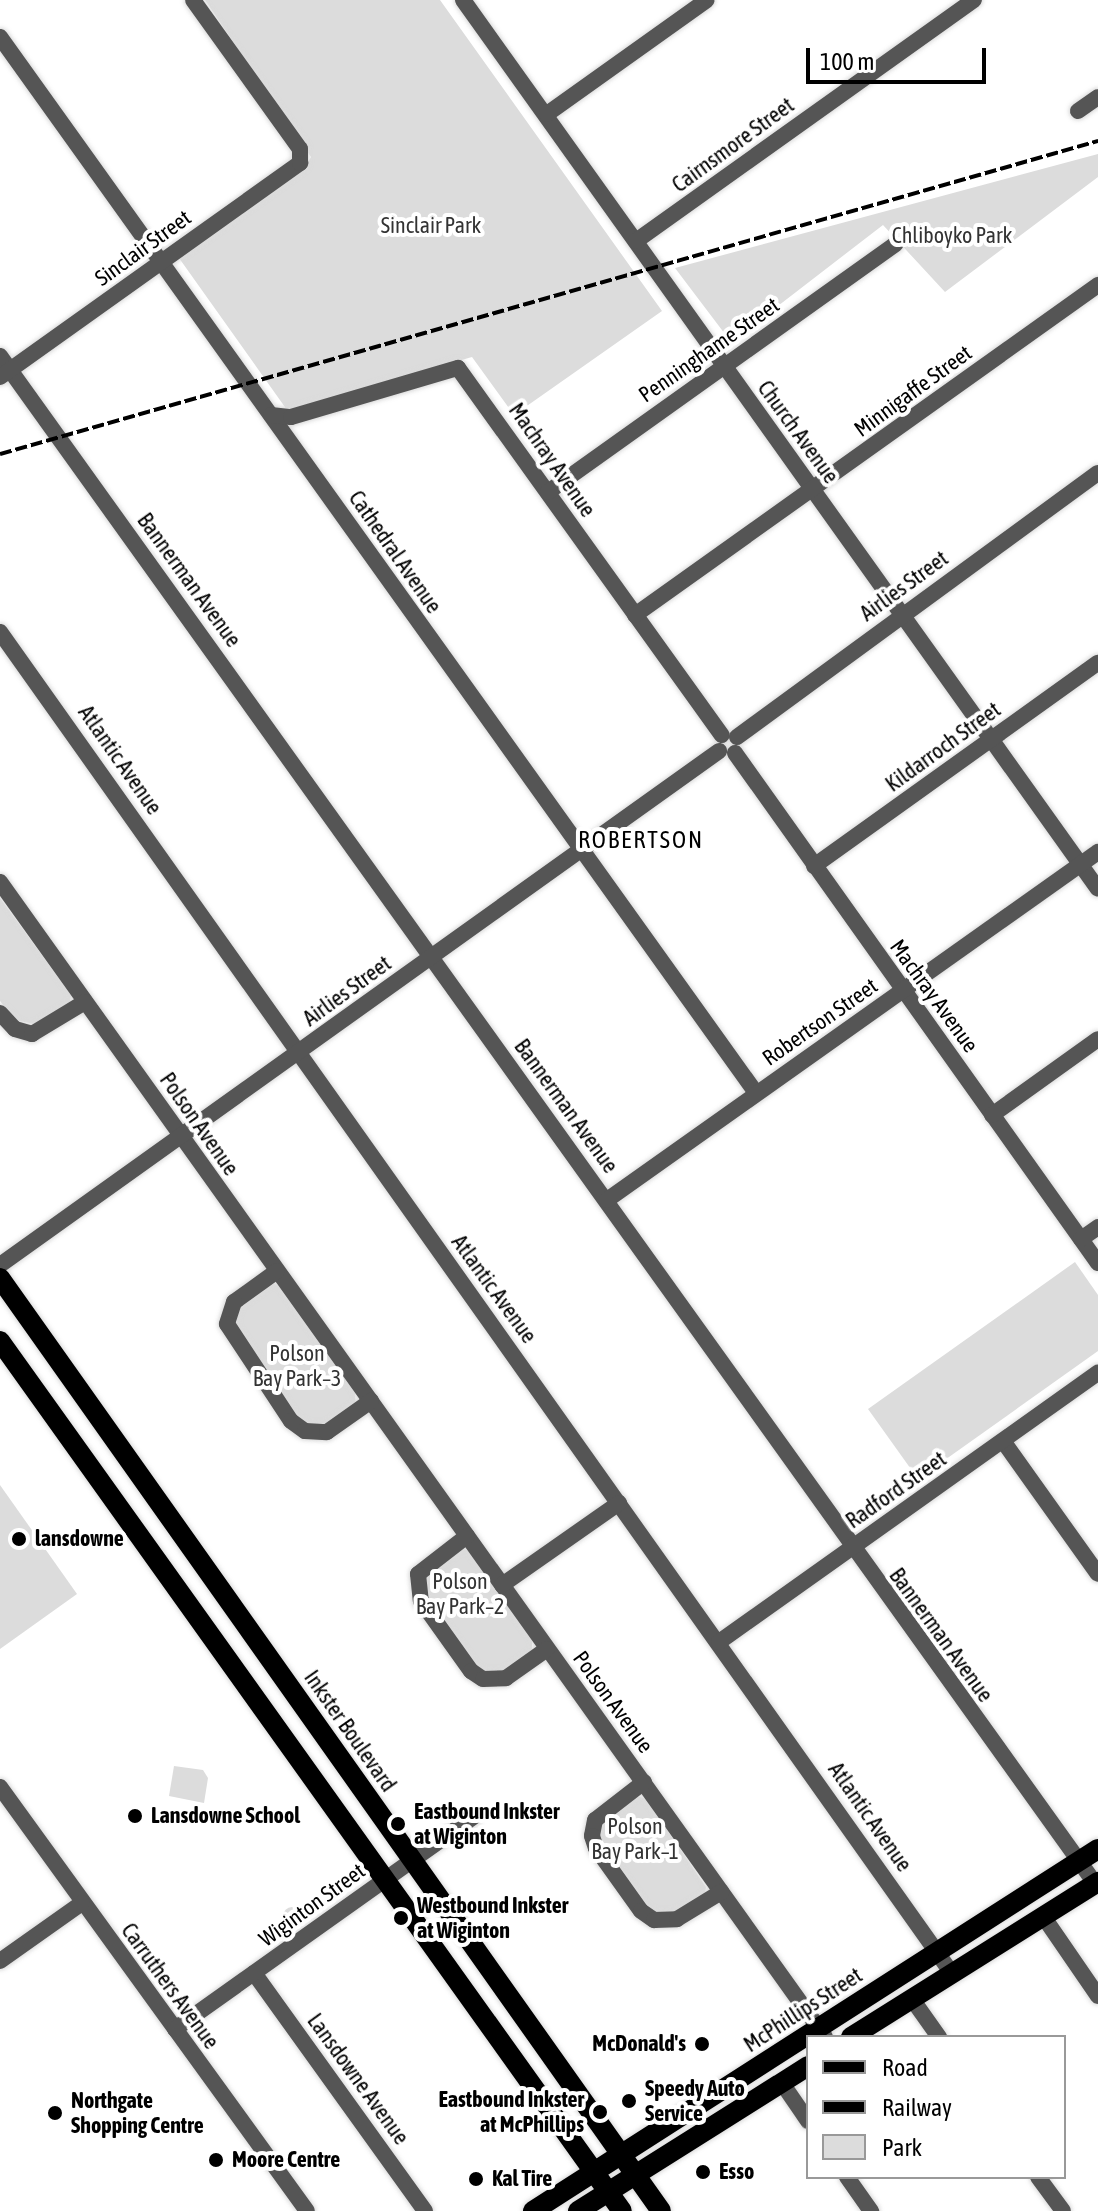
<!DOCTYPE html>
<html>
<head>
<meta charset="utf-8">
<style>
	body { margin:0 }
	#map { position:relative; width:1098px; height:2211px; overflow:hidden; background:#fff; font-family:"Asap Condensed",sans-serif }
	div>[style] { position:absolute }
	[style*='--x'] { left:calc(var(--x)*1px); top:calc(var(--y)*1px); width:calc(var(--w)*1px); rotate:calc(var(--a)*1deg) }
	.green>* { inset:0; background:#dcdcdc }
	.round { border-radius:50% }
	.roads { filter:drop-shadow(0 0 2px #dbdbdb) drop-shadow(0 0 2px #dbdbdb) }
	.minor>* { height:16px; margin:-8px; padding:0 8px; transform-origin:8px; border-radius:8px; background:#555 }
	.major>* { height:20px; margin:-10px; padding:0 10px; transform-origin:10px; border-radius:10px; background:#000 }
	.rail>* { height:4px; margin-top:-2px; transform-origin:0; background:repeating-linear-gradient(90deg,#000 0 12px,transparent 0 16px) }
	.dots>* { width:22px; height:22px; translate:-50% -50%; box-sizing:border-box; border:4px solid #fff; border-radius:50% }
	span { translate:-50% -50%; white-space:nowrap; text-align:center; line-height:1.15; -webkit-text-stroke:8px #fff; paint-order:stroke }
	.street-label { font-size:22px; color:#000 }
	.park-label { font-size:22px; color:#333 }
	.poi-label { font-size:22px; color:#000; font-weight:700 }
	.left { translate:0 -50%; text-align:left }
	.right { translate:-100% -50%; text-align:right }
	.neighbourhood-label { font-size:24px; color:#000; letter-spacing:2px }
	.legend { position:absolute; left:806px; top:2035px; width:260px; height:144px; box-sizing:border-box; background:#fff; border:2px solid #999; margin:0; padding:10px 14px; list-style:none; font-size:24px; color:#000 }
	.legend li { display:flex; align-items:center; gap:16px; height:40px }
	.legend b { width:40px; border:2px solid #999 }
	.scale { position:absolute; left:806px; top:48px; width:180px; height:36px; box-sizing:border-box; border:4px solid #000; border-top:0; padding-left:10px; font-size:24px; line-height:28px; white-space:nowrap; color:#000; -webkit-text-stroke:6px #fff; paint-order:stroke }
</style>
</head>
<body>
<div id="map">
	<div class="green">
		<i style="clip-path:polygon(205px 0,440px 0,662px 311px,514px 415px,472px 357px,287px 410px,179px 258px,305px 168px,311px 157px)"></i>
		<i style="clip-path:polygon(1098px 154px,1098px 177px,945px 292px,883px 225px,731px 342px,675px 268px)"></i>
		<i style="clip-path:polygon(0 898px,71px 995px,70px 1002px,34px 1024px,15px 1020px,0 1001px)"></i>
		<i style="clip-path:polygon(1075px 1262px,1098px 1295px,1098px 1351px,918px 1479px,868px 1409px)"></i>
		<i style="clip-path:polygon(270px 1283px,279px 1285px,355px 1393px,356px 1406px,328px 1425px,301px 1423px,235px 1330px,239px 1306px)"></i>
		<i style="clip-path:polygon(0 1485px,77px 1594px,0 1649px)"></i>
		<i style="clip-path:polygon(458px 1548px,468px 1550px,532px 1640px,532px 1653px,505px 1672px,477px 1670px,427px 1603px,424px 1578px)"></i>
		<i style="clip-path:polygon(174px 1766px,203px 1770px,208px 1778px,204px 1803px,169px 1796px)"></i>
		<i style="clip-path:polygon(635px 1796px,645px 1798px,706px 1887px,705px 1894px,677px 1914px,650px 1912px,599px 1836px,605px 1819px)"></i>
		<i class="round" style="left:283px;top:1907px;width:18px;height:18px"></i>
	</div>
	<div class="roads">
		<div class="minor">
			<i style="--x:463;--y:0;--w:1092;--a:54.46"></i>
			<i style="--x:0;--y:37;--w:1299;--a:54.4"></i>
			<i style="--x:1078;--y:111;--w:24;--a:-35"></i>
			<i style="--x:547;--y:114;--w:196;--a:-35.5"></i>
			<i style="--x:636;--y:241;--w:415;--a:-35.5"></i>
			<i style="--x:0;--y:356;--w:1879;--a:54.36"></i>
			<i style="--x:0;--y:377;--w:369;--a:-35.5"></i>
			<i style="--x:300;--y:163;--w:14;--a:-90"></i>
			<i style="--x:300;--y:149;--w:183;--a:-125.7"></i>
			<i style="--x:271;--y:415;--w:20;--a:6"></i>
			<i style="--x:291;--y:417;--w:174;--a:-16.4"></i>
			<i style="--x:458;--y:368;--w:452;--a:54.3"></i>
			<i style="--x:548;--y:492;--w:427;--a:-35.5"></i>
			<i style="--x:635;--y:615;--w:569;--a:-35.48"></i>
			<i style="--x:0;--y:632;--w:1643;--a:54.64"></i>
			<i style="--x:737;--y:737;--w:447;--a:-36.2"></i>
			<i style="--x:735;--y:753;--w:626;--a:54.56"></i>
			<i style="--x:814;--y:866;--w:349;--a:-35.6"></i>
			<i style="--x:0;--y:882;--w:1419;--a:54.46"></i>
			<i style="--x:0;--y:1013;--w:22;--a:47"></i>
			<i style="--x:15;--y:1029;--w:18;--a:16"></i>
			<i style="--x:32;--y:1034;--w:62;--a:-31.1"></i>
			<i style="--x:992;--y:1115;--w:130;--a:-35.6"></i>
			<i style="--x:607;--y:1200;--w:602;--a:-35.33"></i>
			<i style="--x:1081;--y:1239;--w:21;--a:-35"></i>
			<i style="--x:0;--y:1265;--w:884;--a:-35.56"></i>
			<i style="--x:277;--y:1271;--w:53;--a:144.2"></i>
			<i style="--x:234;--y:1302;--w:23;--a:108"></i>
			<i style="--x:227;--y:1324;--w:116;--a:56.6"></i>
			<i style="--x:291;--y:1421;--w:17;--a:36"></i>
			<i style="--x:305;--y:1431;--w:22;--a:3"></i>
			<i style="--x:327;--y:1432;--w:54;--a:-35.2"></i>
			<i style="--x:1003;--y:1441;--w:163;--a:54.5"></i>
			<i style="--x:467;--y:1536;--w:62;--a:142.2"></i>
			<i style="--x:418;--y:1574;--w:27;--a:84"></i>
			<i style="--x:421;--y:1601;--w:86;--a:54.5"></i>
			<i style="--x:471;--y:1671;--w:14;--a:34"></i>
			<i style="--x:483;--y:1679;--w:23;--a:-2"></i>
			<i style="--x:506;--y:1678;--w:50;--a:-35.3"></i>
			<i style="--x:502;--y:1585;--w:143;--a:-35"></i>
			<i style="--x:719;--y:1642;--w:465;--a:-35.4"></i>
			<i style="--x:644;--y:1782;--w:62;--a:142.2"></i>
			<i style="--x:595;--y:1820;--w:16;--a:101"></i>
			<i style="--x:592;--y:1836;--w:13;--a:72"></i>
			<i style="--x:596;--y:1848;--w:77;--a:54.5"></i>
			<i style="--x:641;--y:1911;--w:16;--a:35"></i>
			<i style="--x:654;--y:1920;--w:23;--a:-2"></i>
			<i style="--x:677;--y:1919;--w:52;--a:-31.5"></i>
			<i style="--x:0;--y:1787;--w:523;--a:54.09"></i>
			<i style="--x:1043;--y:1916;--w:97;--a:55.5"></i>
			<i style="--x:0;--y:1961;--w:100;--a:-35.3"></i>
			<i style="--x:254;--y:1973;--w:293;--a:54.3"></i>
			<i style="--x:912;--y:1999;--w:47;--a:54.6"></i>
			<i style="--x:175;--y:2029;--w:368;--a:-35.4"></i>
			<i style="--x:782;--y:2083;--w:46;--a:55.6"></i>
			<i style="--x:847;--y:2177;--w:42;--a:54.8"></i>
			<i style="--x:1038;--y:2177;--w:42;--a:53.7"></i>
		</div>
		<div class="major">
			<i style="--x:0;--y:1278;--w:1143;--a:54.68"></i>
			<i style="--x:0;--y:1341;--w:1069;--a:54.44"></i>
			<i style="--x:851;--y:2037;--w:292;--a:-32.1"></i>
			<i style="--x:533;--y:2211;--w:671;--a:-32.65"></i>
			<i style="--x:578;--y:2211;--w:272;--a:-32.2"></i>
		</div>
	</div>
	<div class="rail">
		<i style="--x:0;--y:454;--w:1142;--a:-15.91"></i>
	</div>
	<div class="dots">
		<i style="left:19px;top:1539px;background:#000"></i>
		<i style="left:135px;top:1816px;background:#000"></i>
		<i style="left:398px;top:1824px;background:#000"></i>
		<i style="left:401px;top:1918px;background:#000"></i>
		<i style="left:702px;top:2044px;background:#000"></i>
		<i style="left:629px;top:2101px;background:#000"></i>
		<i style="left:600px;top:2112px;background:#000"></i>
		<i style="left:55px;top:2113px;background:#000"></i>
		<i style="left:216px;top:2160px;background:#000"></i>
		<i style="left:703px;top:2172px;background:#000"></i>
		<i style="left:476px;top:2179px;background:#000"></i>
	</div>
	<div class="street-label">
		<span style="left:733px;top:145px;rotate:-36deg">Cairnsmore Street</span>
		<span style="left:143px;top:248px;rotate:-36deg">Sinclair Street</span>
		<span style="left:709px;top:350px;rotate:-35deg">Penninghame Street</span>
		<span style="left:913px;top:391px;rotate:-36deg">Minnigaffe Street</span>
		<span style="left:798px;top:432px;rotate:54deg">Church Avenue</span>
		<span style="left:552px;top:460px;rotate:55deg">Machray Avenue</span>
		<span style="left:395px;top:552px;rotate:55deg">Cathedral Avenue</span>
		<span style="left:189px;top:580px;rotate:54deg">Bannerman Avenue</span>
		<span style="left:904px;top:586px;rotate:-36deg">Airlies Street</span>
		<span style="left:943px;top:747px;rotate:-36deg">Kildarroch Street</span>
		<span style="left:120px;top:760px;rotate:55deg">Atlantic Avenue</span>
		<span style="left:347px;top:991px;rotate:-36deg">Airlies Street</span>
		<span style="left:934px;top:996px;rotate:54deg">Machray Avenue</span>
		<span style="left:820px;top:1022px;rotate:-35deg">Robertson Street</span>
		<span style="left:566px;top:1106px;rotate:54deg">Bannerman Avenue</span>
		<span style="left:199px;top:1124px;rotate:55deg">Polson Avenue</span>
		<span style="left:494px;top:1289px;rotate:54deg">Atlantic Avenue</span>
		<span style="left:896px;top:1490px;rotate:-35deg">Radford Street</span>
		<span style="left:941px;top:1635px;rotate:54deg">Bannerman Avenue</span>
		<span style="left:613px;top:1702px;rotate:54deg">Polson Avenue</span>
		<span style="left:350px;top:1731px;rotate:55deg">Inkster Boulevard</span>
		<span style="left:870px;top:1817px;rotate:55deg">Atlantic Avenue</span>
		<span style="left:312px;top:1905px;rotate:-36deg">Wiginton Street</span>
		<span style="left:170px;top:1986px;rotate:54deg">Carruthers Avenue</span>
		<span style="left:803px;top:2010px;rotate:-33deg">McPhillips Street</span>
		<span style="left:358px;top:2079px;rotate:54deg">Lansdowne Avenue</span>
	</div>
	<div class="park-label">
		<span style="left:431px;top:226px">Sinclair Park</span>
		<span style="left:952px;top:236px">Chliboyko Park</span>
		<span style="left:297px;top:1366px">Polson<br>Bay Park–3</span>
		<span style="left:460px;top:1594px">Polson<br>Bay Park–2</span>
		<span style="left:635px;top:1839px">Polson<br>Bay Park–1</span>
	</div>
	<div class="poi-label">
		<span class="left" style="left:35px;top:1539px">lansdowne</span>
		<span class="left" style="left:414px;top:1824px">Eastbound Inkster<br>at Wiginton</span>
		<span class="left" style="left:151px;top:1816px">Lansdowne School</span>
		<span class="left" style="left:417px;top:1918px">Westbound Inkster<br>at Wiginton</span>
		<span class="right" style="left:686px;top:2044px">McDonald's</span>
		<span class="left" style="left:645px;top:2101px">Speedy Auto<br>Service</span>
		<span class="right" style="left:584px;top:2112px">Eastbound Inkster<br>at McPhillips</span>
		<span class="left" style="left:71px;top:2113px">Northgate<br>Shopping Centre</span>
		<span class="left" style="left:232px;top:2160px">Moore Centre</span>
		<span class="left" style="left:719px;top:2172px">Esso</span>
		<span class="left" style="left:492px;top:2179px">Kal Tire</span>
	</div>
	<div class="neighbourhood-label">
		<span style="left:641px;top:840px">ROBERTSON</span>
	</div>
	<ul class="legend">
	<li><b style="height:10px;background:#000"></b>Road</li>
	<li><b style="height:10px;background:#000"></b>Railway</li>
	<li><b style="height:22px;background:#dcdcdc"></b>Park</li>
	</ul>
	<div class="scale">100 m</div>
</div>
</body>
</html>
